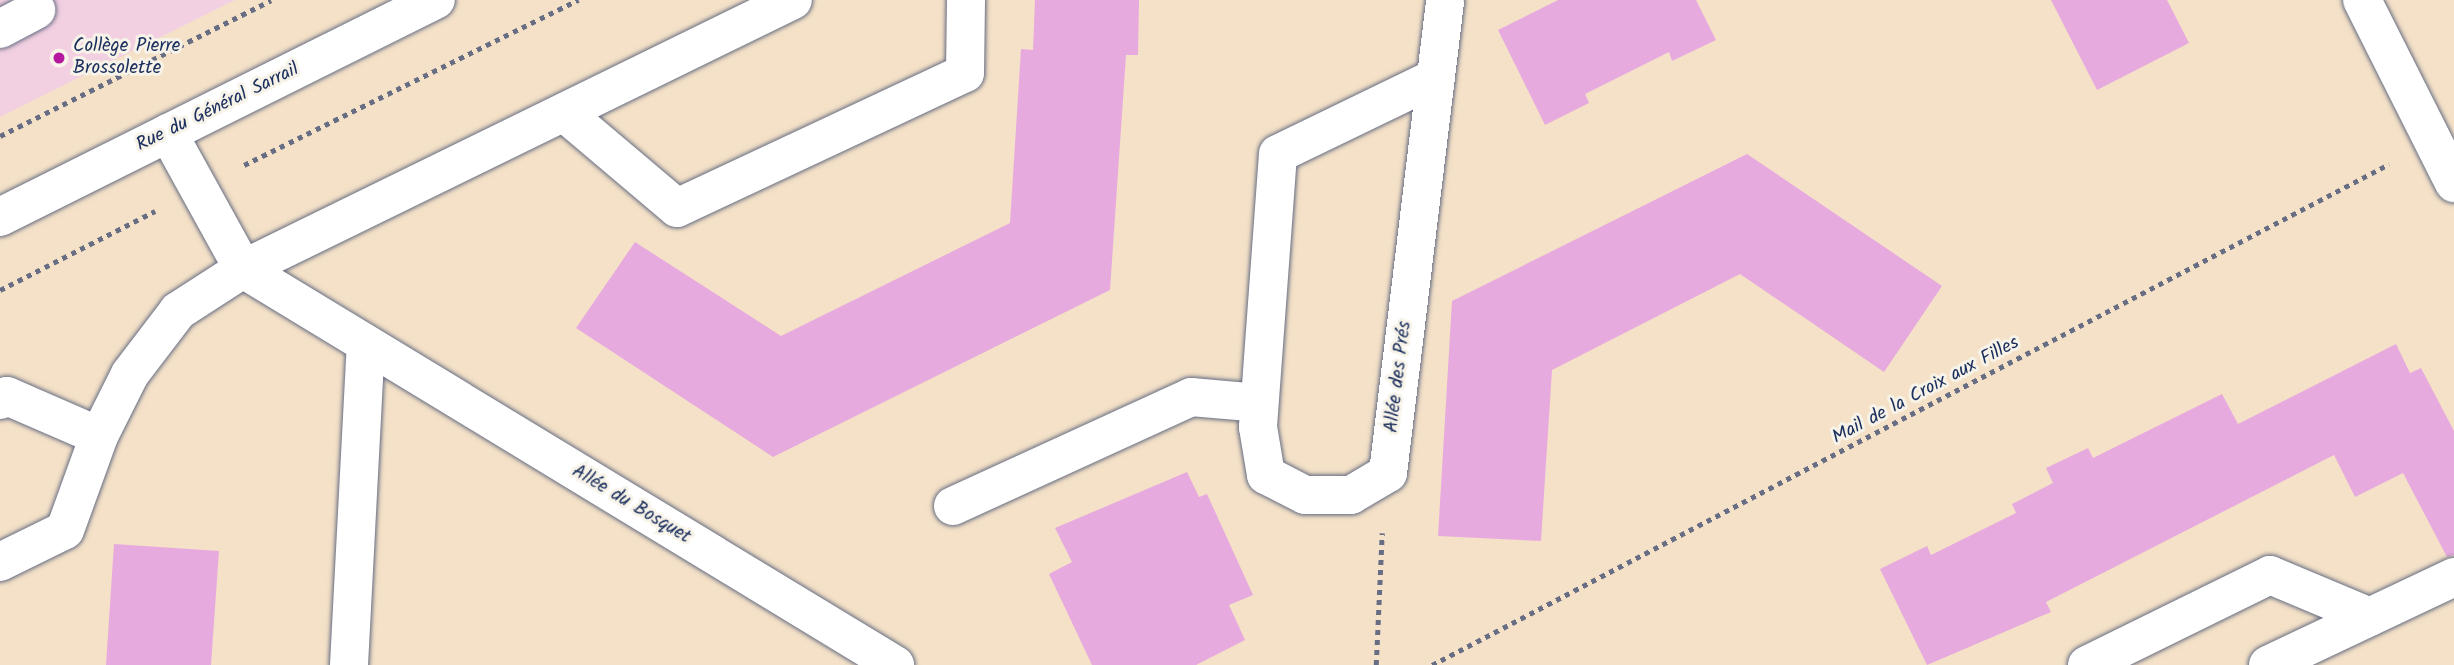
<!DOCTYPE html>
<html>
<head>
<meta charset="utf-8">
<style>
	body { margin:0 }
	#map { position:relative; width:2454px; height:665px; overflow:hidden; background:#f4e1c7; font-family:Kalam,sans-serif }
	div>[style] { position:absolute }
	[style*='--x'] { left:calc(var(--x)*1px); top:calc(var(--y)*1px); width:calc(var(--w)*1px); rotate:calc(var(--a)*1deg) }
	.built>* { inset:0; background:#f2d0e2 }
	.building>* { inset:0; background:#e7aadf }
	.path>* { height:4.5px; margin-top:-2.25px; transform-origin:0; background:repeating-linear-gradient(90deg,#676d83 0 5px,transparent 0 10px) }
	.roads { filter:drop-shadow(0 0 2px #676d83) drop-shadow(0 0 2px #676d83) }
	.minor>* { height:38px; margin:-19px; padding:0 19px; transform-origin:19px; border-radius:19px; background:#fff }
	.major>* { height:38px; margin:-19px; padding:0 19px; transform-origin:19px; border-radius:19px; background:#fff }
	.dots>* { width:19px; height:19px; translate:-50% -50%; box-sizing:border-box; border:4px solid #f7f3e8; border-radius:50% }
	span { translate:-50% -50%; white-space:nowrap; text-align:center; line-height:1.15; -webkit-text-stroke:6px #f7f3e8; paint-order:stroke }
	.poi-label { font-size:19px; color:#1b2f5e }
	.left { translate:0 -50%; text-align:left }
	.street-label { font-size:19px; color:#1b2f5e }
</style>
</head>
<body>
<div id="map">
	<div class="built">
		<i style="clip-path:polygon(0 0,235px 0,0 117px)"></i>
	</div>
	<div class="building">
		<i style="clip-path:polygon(1035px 0,1139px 0,1138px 55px,1126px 55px,1110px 290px,773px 457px,576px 328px,635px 242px,781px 336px,1010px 223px,1021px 49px,1033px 50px)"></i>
		<i style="clip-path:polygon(1558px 0,1696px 0,1716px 40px,1672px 61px,1669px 52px,1585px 94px,1589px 103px,1545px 125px,1498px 30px)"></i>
		<i style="clip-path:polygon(2051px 0,2167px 0,2189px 43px,2097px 90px)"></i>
		<i style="clip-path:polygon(1747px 154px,1942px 286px,1884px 372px,1740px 274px,1552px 370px,1541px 541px,1438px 536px,1452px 301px)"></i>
		<i style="clip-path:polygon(2396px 344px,2410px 373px,2421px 368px,2454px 431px,2454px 555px,2447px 557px,2403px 473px,2355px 497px,2334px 455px,2046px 602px,2051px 612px,1927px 665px,1880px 569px,1927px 546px,1931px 555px,2016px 513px,2012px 504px,2053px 483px,2046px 468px,2088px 448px,2093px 458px,2222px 394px,2238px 424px)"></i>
		<i style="clip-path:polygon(1187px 472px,1199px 497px,1207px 494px,1253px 595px,1229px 605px,1245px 640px,1196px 665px,1092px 665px,1049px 574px,1072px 562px,1055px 528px)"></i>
		<i style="clip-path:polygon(114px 544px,219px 551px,211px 665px,106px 665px)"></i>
	</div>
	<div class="path">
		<i style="--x:0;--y:136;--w:303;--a:-26.6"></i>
		<i style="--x:244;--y:165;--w:373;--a:-26.3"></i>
		<i style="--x:0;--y:290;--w:174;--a:-27"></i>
		<i style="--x:1376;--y:665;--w:132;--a:-87.4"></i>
		<i style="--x:1432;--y:665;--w:1080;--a:-27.63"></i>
	</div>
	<div class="roads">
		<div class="minor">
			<i style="--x:2362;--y:0;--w:205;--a:63.3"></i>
			<i style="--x:0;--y:29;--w:41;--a:-27.8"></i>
			<i style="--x:1435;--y:78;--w:174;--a:154.2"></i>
			<i style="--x:1278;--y:154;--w:274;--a:94.2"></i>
			<i style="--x:1258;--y:427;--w:49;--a:80.5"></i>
			<i style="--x:1266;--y:475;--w:44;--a:27.1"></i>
			<i style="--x:1305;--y:495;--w:46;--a:0"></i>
			<i style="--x:1351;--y:495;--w:43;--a:-30.7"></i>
			<i style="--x:1388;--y:473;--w:476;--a:-83.1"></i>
			<i style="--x:567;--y:115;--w:144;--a:40.2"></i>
			<i style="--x:677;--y:208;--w:318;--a:-25.1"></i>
			<i style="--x:965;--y:73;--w:73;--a:-89.2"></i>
			<i style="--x:168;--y:133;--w:155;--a:61.1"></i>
			<i style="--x:243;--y:269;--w:763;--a:31.27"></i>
			<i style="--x:0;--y:400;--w:8;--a:-30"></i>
			<i style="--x:7;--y:396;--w:100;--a:23.5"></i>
			<i style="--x:99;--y:436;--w:69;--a:-63.4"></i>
			<i style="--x:130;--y:374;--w:79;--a:-52.7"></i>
			<i style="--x:178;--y:311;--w:77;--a:-32.9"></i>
			<i style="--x:243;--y:269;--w:612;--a:-26.06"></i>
			<i style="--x:953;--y:506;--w:262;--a:-24.6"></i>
			<i style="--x:1191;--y:397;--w:68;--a:5"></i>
			<i style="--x:0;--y:562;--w:72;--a:-26.2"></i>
			<i style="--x:65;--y:530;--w:100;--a:-70.1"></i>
			<i style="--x:349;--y:665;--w:321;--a:-87"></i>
			<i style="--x:2087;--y:665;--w:204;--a:-26.2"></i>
			<i style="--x:2270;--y:575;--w:108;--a:22.8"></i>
			<i style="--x:2268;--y:665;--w:206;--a:-25.3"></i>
		</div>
		<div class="major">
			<i style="--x:0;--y:217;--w:487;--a:-26.5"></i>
		</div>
	</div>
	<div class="dots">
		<i style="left:59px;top:58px;background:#b5179e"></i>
	</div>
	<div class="poi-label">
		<span class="left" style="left:73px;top:58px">Collège Pierre<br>Brossolette</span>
	</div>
	<div class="street-label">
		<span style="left:218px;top:108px;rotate:-26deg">Rue du Général Sarrail</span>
		<span style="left:1399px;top:377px;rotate:-83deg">Allée des Prés</span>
		<span style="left:1926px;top:391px;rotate:-28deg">Mail de la Croix aux Filles</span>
		<span style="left:631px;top:505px;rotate:31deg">Allée du Bosquet</span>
	</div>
</div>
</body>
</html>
